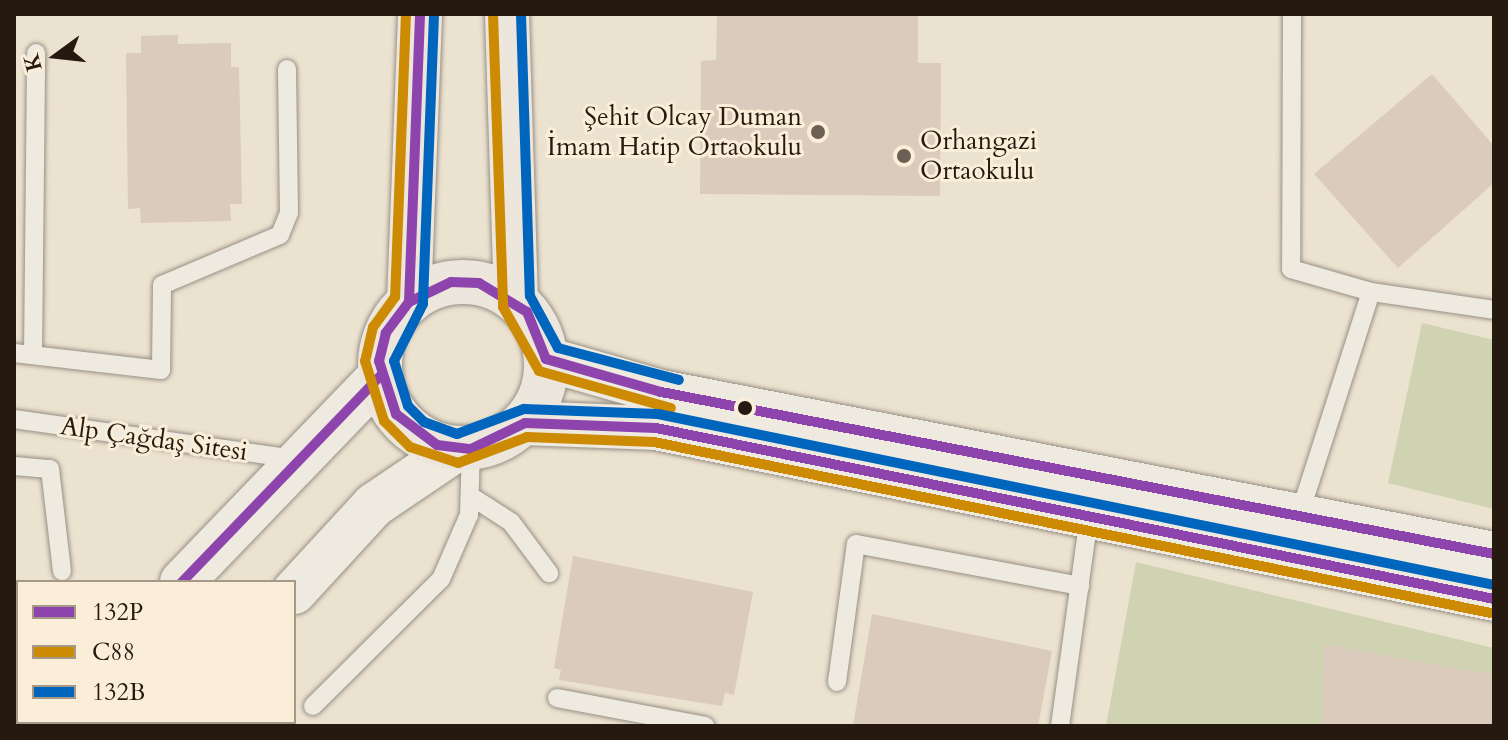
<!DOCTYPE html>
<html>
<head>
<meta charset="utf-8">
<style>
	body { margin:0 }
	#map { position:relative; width:1508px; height:740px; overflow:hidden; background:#ece2d0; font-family:Cardo,serif }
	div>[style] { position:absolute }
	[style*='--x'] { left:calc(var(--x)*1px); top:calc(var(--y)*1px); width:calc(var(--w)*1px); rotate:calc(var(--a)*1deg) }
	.green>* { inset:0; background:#cfd3b2 }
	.building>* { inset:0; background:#dacbbc }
	.roads { filter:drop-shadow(0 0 2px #979085) drop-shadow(0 0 2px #979085) }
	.service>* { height:18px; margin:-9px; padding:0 9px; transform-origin:9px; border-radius:9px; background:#efeae0 }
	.tertiary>* { height:44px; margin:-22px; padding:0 22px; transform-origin:22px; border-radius:22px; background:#efeae0 }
	.secondary>* { height:44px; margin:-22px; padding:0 22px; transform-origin:22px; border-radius:22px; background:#efeae0 }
	.primary>* { height:44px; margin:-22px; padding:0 22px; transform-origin:22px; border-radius:22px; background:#ece6dc }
	.primary>.ring { margin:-22px; padding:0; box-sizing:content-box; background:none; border:44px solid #ece6dc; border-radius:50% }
	.bus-1>* { height:10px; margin:-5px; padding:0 5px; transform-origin:5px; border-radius:5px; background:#8e44ad }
	.bus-2>* { height:10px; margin:-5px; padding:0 5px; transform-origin:5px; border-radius:5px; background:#cd8a03 }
	.bus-3>* { height:10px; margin:-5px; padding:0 5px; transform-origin:5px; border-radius:5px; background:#0065bd }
	.dots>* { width:22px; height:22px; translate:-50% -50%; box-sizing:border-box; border:4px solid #fbeed8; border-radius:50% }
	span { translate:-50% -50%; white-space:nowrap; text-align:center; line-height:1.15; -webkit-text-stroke:6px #fbeed8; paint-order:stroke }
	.poi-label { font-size:26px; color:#261a10 }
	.right { translate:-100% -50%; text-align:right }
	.left { translate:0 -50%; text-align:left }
	.street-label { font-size:26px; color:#261a10 }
	.frame { position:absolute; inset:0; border:16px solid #261a10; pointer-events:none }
	.legend { position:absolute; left:16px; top:580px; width:280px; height:144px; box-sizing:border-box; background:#fbeed8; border:2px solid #a69988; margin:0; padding:10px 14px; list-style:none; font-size:24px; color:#261a10 }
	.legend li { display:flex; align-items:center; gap:16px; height:40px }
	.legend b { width:40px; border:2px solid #a69988 }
	.north { position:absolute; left:16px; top:16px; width:80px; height:80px; -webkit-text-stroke:6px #fbeed8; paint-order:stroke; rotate:255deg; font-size:22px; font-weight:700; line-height:32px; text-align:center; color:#261a10 }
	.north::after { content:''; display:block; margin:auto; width:28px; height:36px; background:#261a10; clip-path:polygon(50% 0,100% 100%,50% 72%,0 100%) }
</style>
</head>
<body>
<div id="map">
	<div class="green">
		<i style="clip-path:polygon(1422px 323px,1494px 340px,1494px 509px,1388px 483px)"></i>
		<i style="clip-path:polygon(1136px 562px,1494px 648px,1494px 726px,1106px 726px)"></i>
	</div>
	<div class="building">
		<i style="clip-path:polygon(717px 14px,918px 14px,918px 63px,941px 63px,940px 196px,700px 194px,701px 61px,716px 60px)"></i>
		<i style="clip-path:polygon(178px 35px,178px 44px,231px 43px,231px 67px,239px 67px,242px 204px,230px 204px,231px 221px,141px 223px,140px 208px,128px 209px,126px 53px,141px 53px,141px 36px)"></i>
		<i style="clip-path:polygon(1432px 74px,1494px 146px,1494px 183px,1398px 268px,1314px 174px)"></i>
		<i style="clip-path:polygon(573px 556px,753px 592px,734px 695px,725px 693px,722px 706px,559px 680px,561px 670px,554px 668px)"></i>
		<i style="clip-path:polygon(872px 614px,1052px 651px,1038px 726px,853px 726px)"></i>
		<i style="clip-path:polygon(1324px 644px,1494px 675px,1494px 726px,1322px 726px)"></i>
	</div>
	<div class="roads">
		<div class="service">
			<i style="--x:1292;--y:14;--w:255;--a:90.2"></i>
			<i style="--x:1291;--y:269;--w:83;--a:16"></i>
			<i style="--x:14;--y:353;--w:148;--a:6.6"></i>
			<i style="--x:161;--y:370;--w:85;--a:-89.3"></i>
			<i style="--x:162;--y:285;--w:128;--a:-23"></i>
			<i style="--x:280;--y:235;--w:24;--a:-68"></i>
			<i style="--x:289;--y:213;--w:144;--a:-90.8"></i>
			<i style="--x:33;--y:355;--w:302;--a:-89.4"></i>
			<i style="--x:14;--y:419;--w:283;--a:8.1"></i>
			<i style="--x:14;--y:466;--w:36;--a:5"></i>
			<i style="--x:50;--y:469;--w:103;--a:83.3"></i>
			<i style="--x:472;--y:497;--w:46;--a:32.7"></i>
			<i style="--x:511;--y:522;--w:64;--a:53.3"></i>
			<i style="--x:1299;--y:516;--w:235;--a:-72.2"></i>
			<i style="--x:1371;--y:292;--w:124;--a:8.3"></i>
			<i style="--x:837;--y:682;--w:139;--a:-82.2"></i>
			<i style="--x:856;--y:544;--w:228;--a:10.6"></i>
			<i style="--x:557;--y:698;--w:151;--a:10.7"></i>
			<i style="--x:313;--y:706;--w:180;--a:-44.8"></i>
			<i style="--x:441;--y:579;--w:70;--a:-66.4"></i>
			<i style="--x:469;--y:515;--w:66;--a:-88.3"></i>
			<i style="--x:252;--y:722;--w:4;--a:63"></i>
			<i style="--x:1060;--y:726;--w:212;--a:-82.1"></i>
		</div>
		<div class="tertiary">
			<i style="--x:182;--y:582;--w:287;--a:-46.1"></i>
			<i style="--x:294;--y:592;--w:118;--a:-47.4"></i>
			<i style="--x:374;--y:505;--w:100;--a:-34"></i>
			<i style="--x:51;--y:726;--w:6;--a:-45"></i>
			<i style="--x:169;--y:726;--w:6;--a:-45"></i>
		</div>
		<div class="secondary">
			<i style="--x:546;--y:359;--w:120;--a:16"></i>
			<i style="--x:661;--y:392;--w:849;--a:11.01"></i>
			<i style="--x:525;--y:423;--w:131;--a:2.2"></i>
			<i style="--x:656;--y:428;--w:855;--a:11.53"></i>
		</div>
		<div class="primary">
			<i style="--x:507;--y:14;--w:287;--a:88.2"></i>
			<i class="ring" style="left:380px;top:282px;width:122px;height:122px"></i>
			<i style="--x:409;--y:302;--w:288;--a:-87.8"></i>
		</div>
	</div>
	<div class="bus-1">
		<i style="--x:409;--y:302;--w:288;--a:-87.8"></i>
		<i style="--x:1494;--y:554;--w:849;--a:-168.99"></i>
		<i style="--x:661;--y:392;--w:120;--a:-164"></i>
		<i style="--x:546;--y:359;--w:51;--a:-112"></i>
		<i style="--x:527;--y:312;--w:56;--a:-148.9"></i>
		<i style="--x:479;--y:283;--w:28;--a:-178"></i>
		<i style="--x:451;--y:282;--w:47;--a:154.5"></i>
		<i style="--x:409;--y:302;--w:39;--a:127"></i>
		<i style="--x:386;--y:333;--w:29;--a:104"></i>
		<i style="--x:379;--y:361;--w:56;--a:72.2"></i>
		<i style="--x:396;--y:414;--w:51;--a:37.1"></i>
		<i style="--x:437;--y:445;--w:34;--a:7"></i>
		<i style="--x:471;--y:449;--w:60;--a:-25.7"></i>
		<i style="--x:525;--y:423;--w:131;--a:2.2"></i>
		<i style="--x:656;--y:428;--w:855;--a:11.53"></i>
		<i style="--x:182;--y:582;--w:287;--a:-46.1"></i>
	</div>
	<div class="bus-2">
		<i style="--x:406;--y:14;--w:283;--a:92.2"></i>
		<i style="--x:395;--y:297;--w:37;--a:126"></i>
		<i style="--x:373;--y:327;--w:35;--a:103"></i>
		<i style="--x:365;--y:361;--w:63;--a:72.4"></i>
		<i style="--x:384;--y:421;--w:37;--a:45"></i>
		<i style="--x:410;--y:447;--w:51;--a:18.4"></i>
		<i style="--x:458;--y:463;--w:74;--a:-20.6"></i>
		<i style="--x:527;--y:437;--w:127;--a:2.3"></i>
		<i style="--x:654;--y:442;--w:854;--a:11.55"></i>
		<i style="--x:493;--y:14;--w:293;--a:88"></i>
		<i style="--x:503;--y:307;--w:73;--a:60.6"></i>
		<i style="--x:539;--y:371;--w:137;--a:15.7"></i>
	</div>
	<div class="bus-3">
		<i style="--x:521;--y:14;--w:282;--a:88.2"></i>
		<i style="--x:530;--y:296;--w:59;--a:61.7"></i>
		<i style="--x:558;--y:348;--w:125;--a:14.8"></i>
		<i style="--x:434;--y:15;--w:289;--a:92.2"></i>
		<i style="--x:423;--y:304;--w:64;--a:117"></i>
		<i style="--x:394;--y:361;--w:47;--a:72.7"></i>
		<i style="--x:408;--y:406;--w:23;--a:45"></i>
		<i style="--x:424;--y:422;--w:35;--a:20"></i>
		<i style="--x:457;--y:434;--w:72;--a:-20.5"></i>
		<i style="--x:524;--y:409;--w:134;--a:2.1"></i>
		<i style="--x:658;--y:414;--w:853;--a:11.56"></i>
	</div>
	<div class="dots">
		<i style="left:818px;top:132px;background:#6b6053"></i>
		<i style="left:904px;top:156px;background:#6b6053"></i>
		<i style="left:745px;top:408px;background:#261a10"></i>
	</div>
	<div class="poi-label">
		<span class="right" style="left:802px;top:132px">Şehit Olcay Duman<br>İmam Hatip Ortaokulu</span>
		<span class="left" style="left:920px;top:156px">Orhangazi<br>Ortaokulu</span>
	</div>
	<div class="street-label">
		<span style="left:154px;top:439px;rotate:8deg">Alp Çağdaş Sitesi</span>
	</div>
	<div class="frame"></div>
	<ul class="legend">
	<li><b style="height:10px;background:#8e44ad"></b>132P</li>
	<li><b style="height:10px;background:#cd8a03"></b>C88</li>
	<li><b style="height:10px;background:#0065bd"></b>132B</li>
	</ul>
	<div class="north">K</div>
</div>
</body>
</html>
